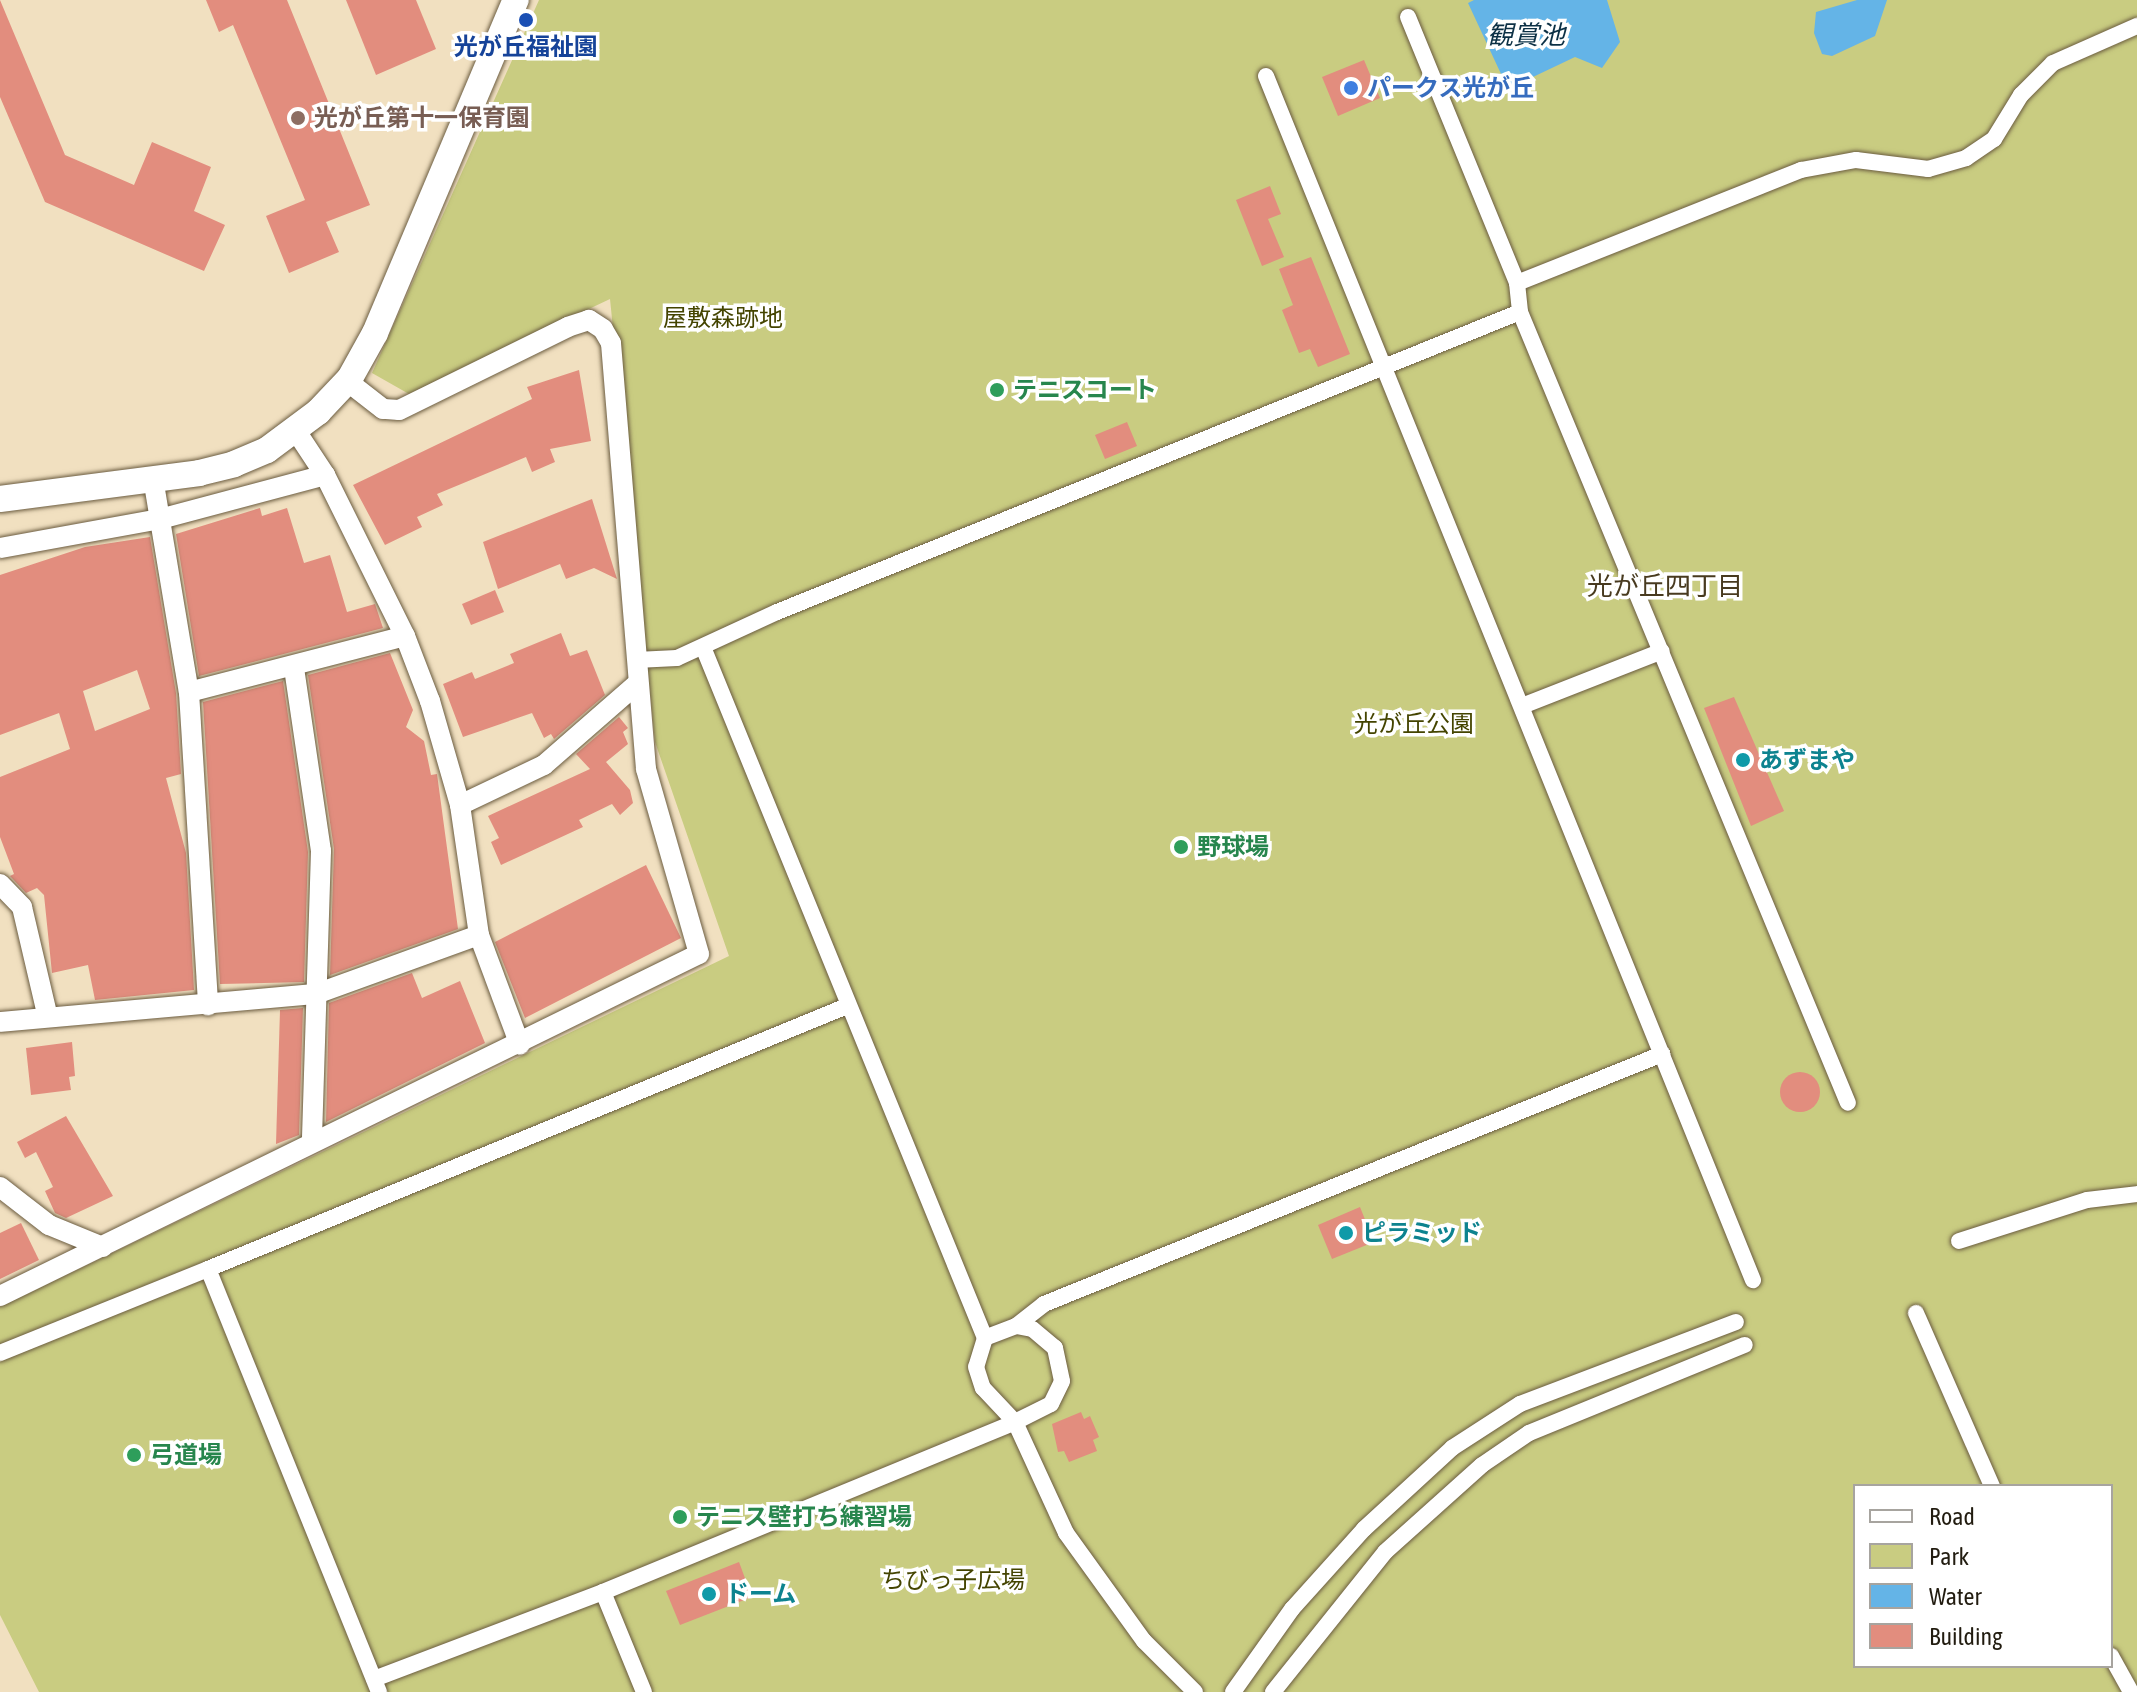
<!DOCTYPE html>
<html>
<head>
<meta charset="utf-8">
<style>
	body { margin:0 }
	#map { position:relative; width:2137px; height:1692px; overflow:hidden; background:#f1e0c0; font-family:"Asap Condensed","Noto Sans JP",sans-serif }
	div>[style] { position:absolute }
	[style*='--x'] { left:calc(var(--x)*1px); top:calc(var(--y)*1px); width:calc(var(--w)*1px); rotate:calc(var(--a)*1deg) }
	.green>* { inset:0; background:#c9cc81 }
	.water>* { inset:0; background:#64b4e7 }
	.building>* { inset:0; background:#e28d7e }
	.round { border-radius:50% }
	.roads { filter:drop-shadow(0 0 2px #6b5c40) drop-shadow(0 0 2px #6b5c40) }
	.pedestrian>* { height:16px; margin:-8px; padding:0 8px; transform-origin:8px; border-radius:8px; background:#fff }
	.minor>* { height:20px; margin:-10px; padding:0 10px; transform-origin:10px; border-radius:10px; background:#fff }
	.tertiary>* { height:26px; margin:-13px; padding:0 13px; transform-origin:13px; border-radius:13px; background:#fff }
	.dots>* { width:22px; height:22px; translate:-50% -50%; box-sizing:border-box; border:4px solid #fff; border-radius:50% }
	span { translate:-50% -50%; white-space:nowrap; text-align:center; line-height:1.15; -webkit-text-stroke:7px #fff; paint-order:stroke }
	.transit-label { font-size:24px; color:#164399; font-weight:700 }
	.shop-label { font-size:24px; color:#366cbe; font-weight:700 }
	.left { translate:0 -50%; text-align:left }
	.education-label { font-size:24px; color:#785e54; font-weight:700 }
	.park-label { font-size:24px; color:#440 }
	.leisure-label { font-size:24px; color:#27864d; font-weight:700 }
	.culture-label { font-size:24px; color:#0d838f; font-weight:700 }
	.water-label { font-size:26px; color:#0c3045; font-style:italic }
	.neighbourhood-label { font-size:26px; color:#483a1f }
	.legend { position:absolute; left:1853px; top:1484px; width:260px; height:184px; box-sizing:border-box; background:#fff; border:2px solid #a7a49f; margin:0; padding:10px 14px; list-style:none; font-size:24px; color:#221c10 }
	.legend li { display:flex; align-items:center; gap:16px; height:40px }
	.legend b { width:40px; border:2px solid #a7a49f }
</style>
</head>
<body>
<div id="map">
	<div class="green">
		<i style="clip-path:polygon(evenodd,539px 0,2137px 0,2137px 1692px,39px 1692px,0 1615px,0 1307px,729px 956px,655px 742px,610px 299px,409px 394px,372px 373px,539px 0,1855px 1486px,2111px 1486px,2111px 1666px,1855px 1666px,1855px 1486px)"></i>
	</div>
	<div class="water">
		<i style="clip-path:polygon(1474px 0,1607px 0,1620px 42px,1602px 68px,1575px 57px,1508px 89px,1468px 3px)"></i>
		<i style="clip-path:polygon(1857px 0,1887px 0,1875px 36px,1832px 56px,1822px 54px,1814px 33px,1816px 12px)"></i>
	</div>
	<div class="building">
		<i style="clip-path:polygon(0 0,65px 155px,134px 185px,152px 142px,211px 167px,194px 211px,225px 225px,204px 271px,45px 202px,0 97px)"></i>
		<i style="clip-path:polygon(206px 0,287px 0,370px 205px,326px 222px,339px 252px,289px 273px,266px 216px,305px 200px,233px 25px,219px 32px)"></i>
		<i style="clip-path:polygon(346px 0,416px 0,436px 49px,376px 75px)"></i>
		<i style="clip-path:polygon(1364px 60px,1380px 98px,1338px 116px,1322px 77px)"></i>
		<i style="clip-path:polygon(1270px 186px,1281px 214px,1268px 219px,1284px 257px,1262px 266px,1236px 200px)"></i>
		<i style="clip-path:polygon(1311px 257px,1350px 354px,1318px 367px,1310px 349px,1299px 353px,1282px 310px,1293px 305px,1279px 269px)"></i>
		<i style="clip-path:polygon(579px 370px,591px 441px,550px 449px,555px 462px,532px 472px,526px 457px,437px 494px,443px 505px,417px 517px,422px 527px,385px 545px,353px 485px,532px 399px,527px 387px)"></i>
		<i style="clip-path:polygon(1127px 422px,1137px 446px,1105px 459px,1095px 435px)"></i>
		<i style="clip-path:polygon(592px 499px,617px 579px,594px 568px,566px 579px,560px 564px,498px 589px,483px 542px)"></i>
		<i style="clip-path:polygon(260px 508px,262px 516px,287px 508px,304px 563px,330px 555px,347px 612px,375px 604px,383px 628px,199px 676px,176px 534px)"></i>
		<i style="clip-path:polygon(evenodd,150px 537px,176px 693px,181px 774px,166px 778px,186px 853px,194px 990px,95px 1000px,88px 965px,52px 973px,44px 895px,37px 888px,26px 893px,10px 876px,14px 874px,0 837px,0 777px,70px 749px,59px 713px,0 735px,0 575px,85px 547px,150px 537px,137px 670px,150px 709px,95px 731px,83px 691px,137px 670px)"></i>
		<i style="clip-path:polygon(495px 590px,504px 612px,471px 625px,462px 604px)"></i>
		<i style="clip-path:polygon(561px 633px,570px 656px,587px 650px,605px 695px,554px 739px,551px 734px,544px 738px,532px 713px,463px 737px,443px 684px,472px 672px,475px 679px,514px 663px,510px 654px)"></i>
		<i style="clip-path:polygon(390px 653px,413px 710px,406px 727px,424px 741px,431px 775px,437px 774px,458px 929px,330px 975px,334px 849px,308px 675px)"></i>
		<i style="clip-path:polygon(283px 681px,308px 852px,304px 982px,220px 984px,203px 702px)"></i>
		<i style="clip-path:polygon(1734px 697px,1784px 811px,1751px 826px,1704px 708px)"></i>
		<i style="clip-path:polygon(619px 717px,628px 728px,623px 732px,628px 744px,606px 762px,630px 790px,633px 803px,620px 815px,612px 804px,579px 820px,583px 827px,501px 865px,491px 842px,499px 838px,488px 816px,590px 769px,576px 754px)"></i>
		<i style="clip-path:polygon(646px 865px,681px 938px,525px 1018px,495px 942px)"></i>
		<i style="clip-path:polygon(412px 973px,422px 998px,460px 981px,485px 1043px,326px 1122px,329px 1003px)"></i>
		<i style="clip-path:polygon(303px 1008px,299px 1135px,276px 1144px,280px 1010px)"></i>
		<i style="clip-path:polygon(72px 1042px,75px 1076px,69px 1077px,71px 1090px,31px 1095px,26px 1048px)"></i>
		<i class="round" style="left:1780px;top:1072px;width:40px;height:40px"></i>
		<i style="clip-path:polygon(66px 1116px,113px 1196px,66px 1218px,55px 1213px,45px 1191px,53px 1187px,36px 1152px,25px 1158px,17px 1142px)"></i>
		<i style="clip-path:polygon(1360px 1207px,1374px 1242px,1332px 1259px,1318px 1225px)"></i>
		<i style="clip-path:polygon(21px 1223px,39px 1260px,0 1279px,0 1233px)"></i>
		<i style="clip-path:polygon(1081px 1412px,1084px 1419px,1090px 1416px,1099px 1437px,1093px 1440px,1097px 1451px,1069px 1462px,1064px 1451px,1058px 1452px,1052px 1424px)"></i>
		<i style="clip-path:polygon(739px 1562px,752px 1597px,680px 1625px,666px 1591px)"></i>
	</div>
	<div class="roads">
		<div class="pedestrian">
			<i style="--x:1408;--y:17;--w:287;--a:67.7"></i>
			<i style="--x:1517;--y:283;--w:29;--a:84"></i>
			<i style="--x:1520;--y:312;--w:856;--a:67.48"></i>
			<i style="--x:1266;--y:76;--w:1299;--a:67.98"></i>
			<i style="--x:1517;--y:283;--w:306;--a:-21.7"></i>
			<i style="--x:1801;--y:170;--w:56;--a:-10.3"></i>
			<i style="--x:1856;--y:160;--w:73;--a:7.1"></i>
			<i style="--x:1928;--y:169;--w:40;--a:-16"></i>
			<i style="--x:1966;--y:158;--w:34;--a:-34"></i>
			<i style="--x:1994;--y:139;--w:52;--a:-58.5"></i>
			<i style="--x:2021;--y:95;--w:45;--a:-45"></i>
			<i style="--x:2053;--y:63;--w:92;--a:-23.8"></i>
			<i style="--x:703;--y:647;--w:746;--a:67.8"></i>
			<i style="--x:985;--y:1338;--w:30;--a:107"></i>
			<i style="--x:976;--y:1367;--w:22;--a:72"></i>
			<i style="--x:983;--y:1388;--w:47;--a:46.7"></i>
			<i style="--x:1015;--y:1422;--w:40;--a:-26.6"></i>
			<i style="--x:1051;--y:1404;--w:25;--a:-64"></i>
			<i style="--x:1062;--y:1381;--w:34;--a:-102"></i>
			<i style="--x:1055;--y:1348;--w:30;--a:-140"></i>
			<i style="--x:1032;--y:1329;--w:16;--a:-169"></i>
			<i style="--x:1016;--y:1326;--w:33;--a:159"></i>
			<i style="--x:636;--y:660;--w:41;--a:-2.8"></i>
			<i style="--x:677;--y:658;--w:110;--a:-24.7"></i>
			<i style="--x:777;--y:612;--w:801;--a:-21.99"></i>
			<i style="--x:1522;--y:706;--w:150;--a:-21.4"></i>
			<i style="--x:1959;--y:1241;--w:134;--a:-17.8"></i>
			<i style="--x:2087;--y:1200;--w:50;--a:-6.8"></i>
			<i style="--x:1916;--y:1313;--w:189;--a:66.3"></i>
			<i style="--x:1016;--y:1326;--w:36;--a:-38"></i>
			<i style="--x:1044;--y:1304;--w:667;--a:-22.02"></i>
			<i style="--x:0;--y:1353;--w:224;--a:-22"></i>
			<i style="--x:603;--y:1592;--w:108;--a:67.7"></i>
			<i style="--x:2111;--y:1656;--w:41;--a:60.9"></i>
			<i style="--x:374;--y:1679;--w:245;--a:-20.8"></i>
			<i style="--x:603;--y:1592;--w:446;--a:-22.4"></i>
			<i style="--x:1015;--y:1422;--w:122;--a:65.3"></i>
			<i style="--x:1066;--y:1533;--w:133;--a:54.2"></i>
			<i style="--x:1144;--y:1641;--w:72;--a:45"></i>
			<i style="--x:379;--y:1692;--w:456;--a:-112"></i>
			<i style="--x:208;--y:1269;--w:691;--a:-22.37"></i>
			<i style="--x:1233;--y:1692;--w:102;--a:-54.6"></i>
			<i style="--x:1292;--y:1609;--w:108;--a:-48"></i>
			<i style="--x:1364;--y:1529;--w:120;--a:-42.6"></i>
			<i style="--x:1452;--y:1448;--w:81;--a:-32.9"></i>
			<i style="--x:1520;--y:1404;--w:231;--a:-20.8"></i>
			<i style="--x:1273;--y:1692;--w:179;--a:-51.3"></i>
			<i style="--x:1385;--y:1552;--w:130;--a:-41.9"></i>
			<i style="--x:1482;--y:1465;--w:57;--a:-34.2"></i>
			<i style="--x:1529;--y:1433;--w:233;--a:-22.2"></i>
		</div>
		<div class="minor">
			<i style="--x:296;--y:431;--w:53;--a:56.6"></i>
			<i style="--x:325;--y:475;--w:180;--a:63.6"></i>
			<i style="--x:405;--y:636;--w:70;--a:69"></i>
			<i style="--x:430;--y:701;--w:108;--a:73.9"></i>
			<i style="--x:460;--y:805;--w:131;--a:81.7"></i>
			<i style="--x:479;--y:935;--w:117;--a:69.6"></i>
			<i style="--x:153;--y:478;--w:217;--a:80.5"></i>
			<i style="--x:189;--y:692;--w:314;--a:86.5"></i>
			<i style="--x:0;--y:548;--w:163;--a:-10.3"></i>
			<i style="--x:160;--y:519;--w:171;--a:-14.9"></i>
			<i style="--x:294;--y:668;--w:185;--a:81.6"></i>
			<i style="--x:321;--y:851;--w:291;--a:91.8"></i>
			<i style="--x:189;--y:692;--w:223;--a:-14.5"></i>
			<i style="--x:460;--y:805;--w:93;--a:-25.5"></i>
			<i style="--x:544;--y:765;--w:125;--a:-41.1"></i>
			<i style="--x:0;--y:884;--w:32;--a:46"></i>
			<i style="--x:22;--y:907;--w:110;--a:76.8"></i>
			<i style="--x:0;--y:1022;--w:317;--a:-5.1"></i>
			<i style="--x:316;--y:994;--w:173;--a:-19.9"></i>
			<i style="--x:0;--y:1187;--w:62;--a:37.8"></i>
			<i style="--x:49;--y:1225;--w:58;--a:22.2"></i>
			<i style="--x:0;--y:1296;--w:778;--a:-26.07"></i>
			<i style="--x:699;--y:954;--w:192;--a:-106"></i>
			<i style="--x:646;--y:769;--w:427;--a:-94.7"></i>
			<i style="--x:611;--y:343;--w:16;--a:-120"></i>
			<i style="--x:603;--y:329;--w:17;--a:-147"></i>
			<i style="--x:589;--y:320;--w:22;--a:162"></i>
			<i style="--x:568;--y:327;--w:188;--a:153.8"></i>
			<i style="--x:399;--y:410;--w:16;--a:-176"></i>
			<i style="--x:383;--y:409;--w:46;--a:-142.1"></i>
		</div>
		<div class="tertiary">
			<i style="--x:0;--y:499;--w:201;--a:-7.4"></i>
			<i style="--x:199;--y:473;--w:36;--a:-14"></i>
			<i style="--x:234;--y:464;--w:36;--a:-23"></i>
			<i style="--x:267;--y:450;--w:64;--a:-36.7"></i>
			<i style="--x:318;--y:412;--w:47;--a:-46.7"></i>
			<i style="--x:350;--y:378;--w:51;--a:-60.9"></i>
			<i style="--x:375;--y:333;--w:362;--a:-67.1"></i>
		</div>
	</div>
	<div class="dots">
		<i style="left:526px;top:20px;background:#1a4fb4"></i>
		<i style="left:1351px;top:88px;background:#3f7fe0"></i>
		<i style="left:298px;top:118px;background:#8d6e63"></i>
		<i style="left:997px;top:390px;background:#2e9e5b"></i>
		<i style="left:1743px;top:760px;background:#0f9aa8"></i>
		<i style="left:1181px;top:847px;background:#2e9e5b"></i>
		<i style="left:1346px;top:1233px;background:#0f9aa8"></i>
		<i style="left:134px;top:1455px;background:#2e9e5b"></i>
		<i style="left:680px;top:1517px;background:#2e9e5b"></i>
		<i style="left:709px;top:1594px;background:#0f9aa8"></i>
	</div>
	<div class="transit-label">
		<span style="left:526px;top:47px">光が丘福祉園</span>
	</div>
	<div class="shop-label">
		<span class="left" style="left:1367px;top:88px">パークス光が丘</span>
	</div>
	<div class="education-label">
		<span class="left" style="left:314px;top:118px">光が丘第十一保育園</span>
	</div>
	<div class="park-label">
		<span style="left:723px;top:318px">屋敷森跡地</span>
		<span style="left:1414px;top:724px">光が丘公園</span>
		<span style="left:953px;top:1580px">ちびっ子広場</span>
	</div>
	<div class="leisure-label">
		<span class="left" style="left:1013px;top:390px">テニスコート</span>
		<span class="left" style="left:1197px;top:847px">野球場</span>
		<span class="left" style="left:150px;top:1455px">弓道場</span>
		<span class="left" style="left:696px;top:1517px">テニス壁打ち練習場</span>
	</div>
	<div class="culture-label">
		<span class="left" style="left:1759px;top:760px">あずまや</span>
		<span class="left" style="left:1362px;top:1233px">ピラミッド</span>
		<span class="left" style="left:725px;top:1594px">ドーム</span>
	</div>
	<div class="water-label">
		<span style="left:1526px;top:36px">観賞池</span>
	</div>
	<div class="neighbourhood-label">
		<span style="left:1665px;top:587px">光が丘四丁目</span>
	</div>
	<ul class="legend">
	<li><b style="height:10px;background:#fff"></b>Road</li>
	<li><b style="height:22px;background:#c9cc81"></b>Park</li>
	<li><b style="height:22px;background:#64b4e7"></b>Water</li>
	<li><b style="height:22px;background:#e28d7e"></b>Building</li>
	</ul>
</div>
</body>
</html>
